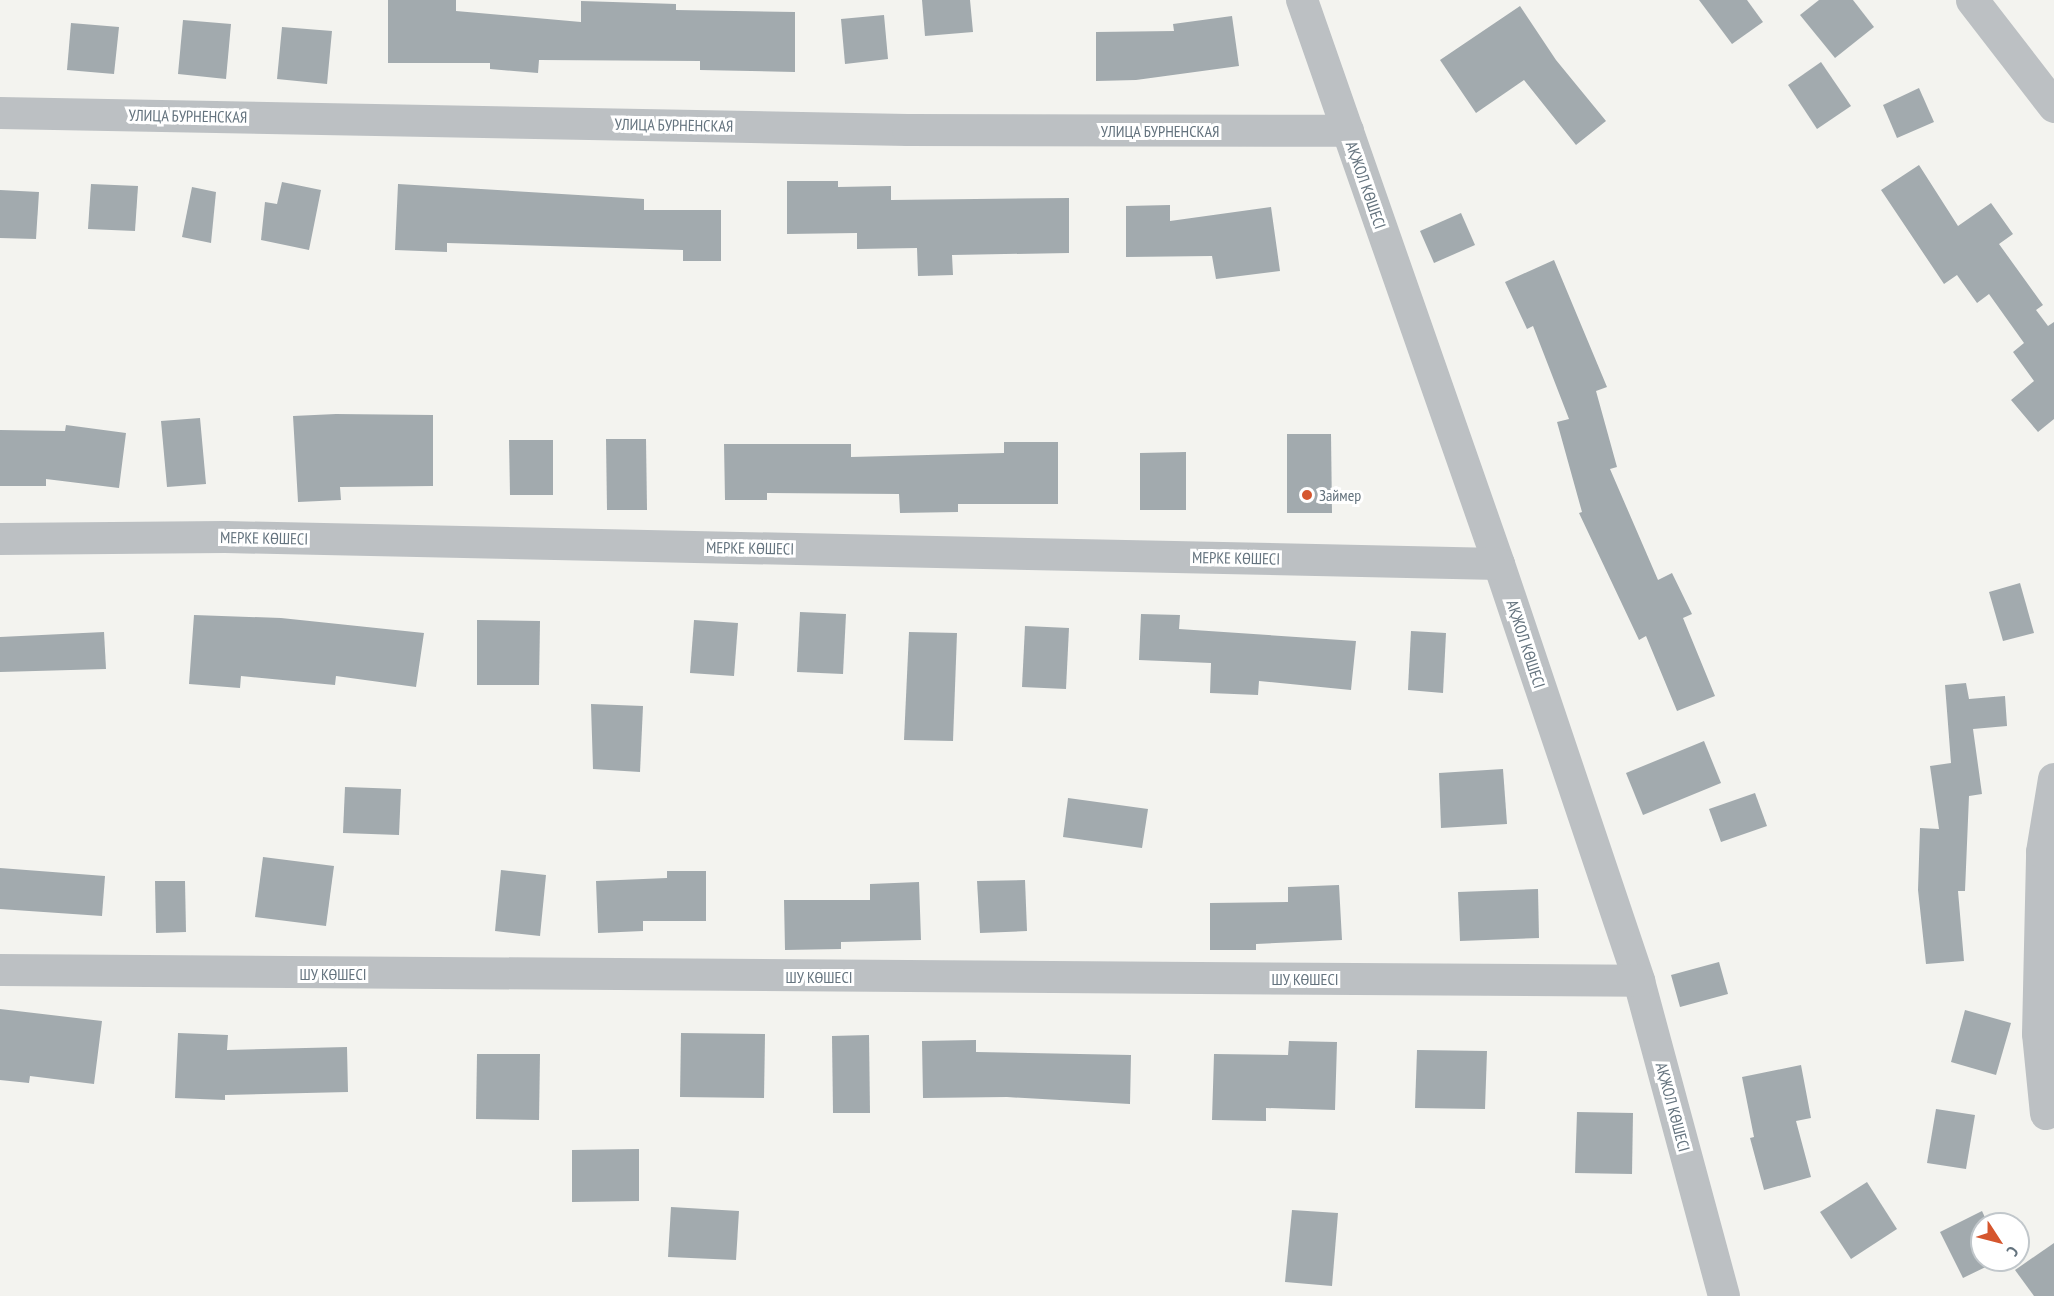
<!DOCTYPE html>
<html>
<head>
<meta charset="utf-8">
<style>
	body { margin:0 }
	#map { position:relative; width:2054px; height:1296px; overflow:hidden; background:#f3f3ef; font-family:"PT Sans Narrow",sans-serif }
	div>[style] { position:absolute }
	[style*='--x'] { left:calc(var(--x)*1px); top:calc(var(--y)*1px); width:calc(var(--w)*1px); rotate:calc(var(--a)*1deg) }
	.building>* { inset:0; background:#a2aaae }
	.minor>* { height:32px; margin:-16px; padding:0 16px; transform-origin:16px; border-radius:16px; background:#bcc0c3 }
	.tertiary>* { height:33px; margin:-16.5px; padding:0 16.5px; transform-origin:16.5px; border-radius:16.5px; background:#bcc0c3 }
	.dots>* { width:16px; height:16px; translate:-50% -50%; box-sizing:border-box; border:3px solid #fff; border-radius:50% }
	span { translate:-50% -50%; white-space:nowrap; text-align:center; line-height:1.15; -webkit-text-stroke:6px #fff; paint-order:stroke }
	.street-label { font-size:16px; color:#64737e }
	.poi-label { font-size:16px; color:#64737e }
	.left { translate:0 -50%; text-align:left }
	.north { position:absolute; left:1970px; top:1212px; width:60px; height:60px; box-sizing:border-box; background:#fff; border:2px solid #c1c7cb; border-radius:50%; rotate:126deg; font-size:16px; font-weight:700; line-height:24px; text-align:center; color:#64737e }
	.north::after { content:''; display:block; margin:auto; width:21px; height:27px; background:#d5562e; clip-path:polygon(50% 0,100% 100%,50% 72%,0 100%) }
</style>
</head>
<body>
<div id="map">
	<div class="building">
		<i style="clip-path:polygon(388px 0,456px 0,456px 11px,581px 22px,581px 1px,676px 4px,676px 10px,795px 12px,795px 72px,700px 70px,700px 61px,539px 60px,538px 73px,490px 69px,490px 63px,388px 63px)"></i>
		<i style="clip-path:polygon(922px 0,970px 0,973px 32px,925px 36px)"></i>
		<i style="clip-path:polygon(1699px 0,1747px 0,1763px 22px,1732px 44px)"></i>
		<i style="clip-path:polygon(1819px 0,1853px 0,1874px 27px,1835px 58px,1800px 15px)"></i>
		<i style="clip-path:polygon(1520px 6px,1556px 60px,1606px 121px,1576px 145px,1524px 80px,1476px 113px,1440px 60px)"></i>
		<i style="clip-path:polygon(884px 15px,888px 59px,845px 64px,841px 19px)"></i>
		<i style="clip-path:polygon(1232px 16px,1239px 66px,1136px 80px,1096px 81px,1096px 32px,1174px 31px,1173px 24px)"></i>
		<i style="clip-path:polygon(183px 20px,231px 24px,226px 79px,178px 74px)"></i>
		<i style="clip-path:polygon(71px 23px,119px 27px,114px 74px,67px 70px)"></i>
		<i style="clip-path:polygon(282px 27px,332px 31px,327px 84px,277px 79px)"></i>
		<i style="clip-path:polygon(1821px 62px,1851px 106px,1817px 129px,1788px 85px)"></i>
		<i style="clip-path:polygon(1919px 88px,1934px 122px,1897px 138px,1883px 105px)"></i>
		<i style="clip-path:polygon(1919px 165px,1958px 226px,1991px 203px,2013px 234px,1999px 244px,2043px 305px,2036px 310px,2048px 326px,2054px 322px,2054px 419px,2038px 432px,2011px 400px,2034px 381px,2013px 352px,2024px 343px,1989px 294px,1977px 303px,1957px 275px,1944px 284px,1881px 190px)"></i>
		<i style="clip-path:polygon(787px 181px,838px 181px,838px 187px,891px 186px,891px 200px,1069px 198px,1069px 253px,952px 255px,953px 275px,918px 276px,917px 248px,857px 249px,857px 233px,787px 234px)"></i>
		<i style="clip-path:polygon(282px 182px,321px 190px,309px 250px,261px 240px,265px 202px,277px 204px)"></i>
		<i style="clip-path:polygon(91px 184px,138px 186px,135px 231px,88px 229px)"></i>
		<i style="clip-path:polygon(398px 184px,644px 199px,644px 210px,721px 210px,721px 261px,683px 261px,683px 250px,447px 243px,447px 252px,395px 250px)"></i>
		<i style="clip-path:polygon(192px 187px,216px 192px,211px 243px,182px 237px)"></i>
		<i style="clip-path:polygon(0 190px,39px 192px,36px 239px,0 238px)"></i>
		<i style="clip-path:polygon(1170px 205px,1170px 221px,1271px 207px,1280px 271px,1216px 279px,1212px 256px,1126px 257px,1126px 206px)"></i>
		<i style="clip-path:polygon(1461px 213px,1475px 245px,1434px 263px,1420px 231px)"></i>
		<i style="clip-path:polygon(1554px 260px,1607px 387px,1596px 391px,1617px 467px,1610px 469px,1658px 580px,1672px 573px,1692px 614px,1683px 618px,1715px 696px,1677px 711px,1646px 636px,1639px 640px,1579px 513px,1582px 512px,1557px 422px,1569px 419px,1533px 326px,1527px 329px,1505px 282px)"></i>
		<i style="clip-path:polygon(336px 414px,433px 415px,433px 486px,340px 487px,341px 500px,298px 502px,293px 416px)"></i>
		<i style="clip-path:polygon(200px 418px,206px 484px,167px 487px,161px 421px)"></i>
		<i style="clip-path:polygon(66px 425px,126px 433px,119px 488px,46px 479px,46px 486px,0 486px,0 430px,65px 431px)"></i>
		<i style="clip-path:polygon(1287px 434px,1331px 434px,1332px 513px,1287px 513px)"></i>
		<i style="clip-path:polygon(606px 439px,646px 439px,647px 510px,607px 510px)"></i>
		<i style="clip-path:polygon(509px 440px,553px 440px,553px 495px,510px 495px)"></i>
		<i style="clip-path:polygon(1004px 442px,1058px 442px,1058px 504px,958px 504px,958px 512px,900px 513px,899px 494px,767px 493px,767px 500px,725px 500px,724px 444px,851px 444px,851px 457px,1004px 453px)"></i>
		<i style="clip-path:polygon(1186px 452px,1186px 510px,1140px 510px,1140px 453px)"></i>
		<i style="clip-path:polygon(2020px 583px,2034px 633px,2003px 641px,1989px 592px)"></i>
		<i style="clip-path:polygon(800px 612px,846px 614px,843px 674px,797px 672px)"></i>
		<i style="clip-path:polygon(1141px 614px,1180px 615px,1179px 629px,1356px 641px,1351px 690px,1259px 681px,1258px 695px,1210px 693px,1211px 663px,1139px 660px)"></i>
		<i style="clip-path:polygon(194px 615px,281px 618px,424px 633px,416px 687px,336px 676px,335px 685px,241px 676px,240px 688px,189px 684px)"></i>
		<i style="clip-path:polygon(477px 620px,540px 621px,539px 685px,477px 685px)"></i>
		<i style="clip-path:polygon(694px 620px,738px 623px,734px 676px,690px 673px)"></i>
		<i style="clip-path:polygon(1025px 626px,1069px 628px,1066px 689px,1022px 687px)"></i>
		<i style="clip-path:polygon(1411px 631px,1446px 633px,1443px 693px,1408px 690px)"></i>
		<i style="clip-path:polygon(104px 632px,106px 669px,0 672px,0 637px)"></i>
		<i style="clip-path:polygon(909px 632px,957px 633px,953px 741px,904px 740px)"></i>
		<i style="clip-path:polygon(1966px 683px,1969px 699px,2005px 696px,2007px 726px,1973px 729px,1982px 794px,1969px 796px,1965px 891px,1958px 891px,1964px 961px,1926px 964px,1918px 890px,1920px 828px,1939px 829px,1930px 766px,1951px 763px,1945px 685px)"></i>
		<i style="clip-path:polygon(591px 704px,643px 706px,640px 772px,593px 769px)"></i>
		<i style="clip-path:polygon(1704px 741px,1721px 783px,1643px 815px,1626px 773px)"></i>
		<i style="clip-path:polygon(1503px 769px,1507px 824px,1441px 828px,1439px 773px)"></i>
		<i style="clip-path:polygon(345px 787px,401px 789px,399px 835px,343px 833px)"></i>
		<i style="clip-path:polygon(1755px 793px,1767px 826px,1721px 842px,1709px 809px)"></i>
		<i style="clip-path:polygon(1068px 798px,1148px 809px,1142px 848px,1063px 837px)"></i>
		<i style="clip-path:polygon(263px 857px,334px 866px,326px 926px,255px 917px)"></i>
		<i style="clip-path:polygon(0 868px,105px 876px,102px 916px,0 909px)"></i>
		<i style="clip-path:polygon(501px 870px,546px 875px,540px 936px,495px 931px)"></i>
		<i style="clip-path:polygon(667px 871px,706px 871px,706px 921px,643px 921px,643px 931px,598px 933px,596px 881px,667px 878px)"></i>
		<i style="clip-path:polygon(1025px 880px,1027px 931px,980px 933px,977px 881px)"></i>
		<i style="clip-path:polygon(155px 881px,185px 881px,186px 932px,156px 933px)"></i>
		<i style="clip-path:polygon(919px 882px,921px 940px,841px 942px,841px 949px,785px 950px,784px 900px,870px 900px,870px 884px)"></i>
		<i style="clip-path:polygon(1339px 885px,1342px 940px,1256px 944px,1256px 950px,1210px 950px,1210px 903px,1288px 902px,1288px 887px)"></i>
		<i style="clip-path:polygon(1538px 889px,1539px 938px,1460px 941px,1458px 892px)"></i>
		<i style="clip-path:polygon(1719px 962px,1728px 994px,1680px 1007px,1671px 975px)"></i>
		<i style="clip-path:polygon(0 1009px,102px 1021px,94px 1084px,30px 1076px,29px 1083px,0 1080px)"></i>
		<i style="clip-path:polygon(1965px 1010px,2011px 1023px,1996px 1075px,1951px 1062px)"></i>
		<i style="clip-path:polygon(178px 1033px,228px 1035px,227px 1050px,347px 1047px,348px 1092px,225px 1095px,225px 1100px,175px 1098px)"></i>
		<i style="clip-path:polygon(681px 1033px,765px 1034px,764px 1098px,680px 1097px)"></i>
		<i style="clip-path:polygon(869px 1035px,870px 1113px,833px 1113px,832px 1036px)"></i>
		<i style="clip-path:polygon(976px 1040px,976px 1052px,1131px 1055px,1130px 1104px,1007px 1097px,923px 1098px,922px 1041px)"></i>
		<i style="clip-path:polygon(1289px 1041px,1337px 1042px,1335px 1110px,1266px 1108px,1266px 1121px,1212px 1120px,1214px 1054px,1288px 1055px)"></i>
		<i style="clip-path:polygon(1417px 1050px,1487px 1051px,1485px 1109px,1415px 1108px)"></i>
		<i style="clip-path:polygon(477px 1054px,540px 1054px,539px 1120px,476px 1119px)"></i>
		<i style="clip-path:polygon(1801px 1065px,1811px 1118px,1796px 1121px,1811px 1177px,1764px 1190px,1750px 1138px,1754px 1137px,1742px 1077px)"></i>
		<i style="clip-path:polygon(1936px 1109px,1975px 1115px,1966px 1169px,1927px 1163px)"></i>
		<i style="clip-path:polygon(1577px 1112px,1633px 1113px,1632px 1174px,1575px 1173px)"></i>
		<i style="clip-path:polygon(639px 1149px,639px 1201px,572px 1202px,572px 1150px)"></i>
		<i style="clip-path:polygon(1867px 1182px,1897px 1229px,1851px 1259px,1820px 1212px)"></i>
		<i style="clip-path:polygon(671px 1207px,739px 1211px,736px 1260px,668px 1257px)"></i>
		<i style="clip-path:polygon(1292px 1210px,1338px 1213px,1332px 1286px,1285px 1282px)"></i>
		<i style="clip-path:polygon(1982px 1211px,1988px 1224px,1982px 1224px,1982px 1260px,2000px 1260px,1963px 1278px,1940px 1232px)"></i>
		<i style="clip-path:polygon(2054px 1243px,2054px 1296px,2034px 1296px,2015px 1270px)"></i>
	</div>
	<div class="minor">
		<i style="--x:1302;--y:0;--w:597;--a:70.75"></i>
		<i style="--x:1499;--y:564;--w:440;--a:71.4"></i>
		<i style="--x:1639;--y:981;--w:326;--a:74.9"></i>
		<i style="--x:0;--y:113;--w:908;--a:1.07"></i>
		<i style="--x:908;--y:130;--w:440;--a:0.1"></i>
		<i style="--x:0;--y:539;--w:225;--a:-0.5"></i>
		<i style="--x:225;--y:537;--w:1274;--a:1.21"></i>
		<i style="--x:0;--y:970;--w:1639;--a:0.38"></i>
		<i style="--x:2046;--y:1114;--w:80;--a:-95.7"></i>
		<i style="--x:2038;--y:1034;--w:182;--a:-88.7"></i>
		<i style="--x:2042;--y:852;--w:74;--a:-80.7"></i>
	</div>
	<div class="tertiary">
		<i style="--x:1972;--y:0;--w:134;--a:52.3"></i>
	</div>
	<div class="dots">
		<i style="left:1307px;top:495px;background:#d5562e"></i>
	</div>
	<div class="street-label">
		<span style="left:188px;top:116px;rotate:1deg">УЛИЦА БУРНЕНСКАЯ</span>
		<span style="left:674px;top:125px;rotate:1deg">УЛИЦА БУРНЕНСКАЯ</span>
		<span style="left:1160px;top:131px">УЛИЦА БУРНЕНСКАЯ</span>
		<span style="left:1366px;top:185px;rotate:71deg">АҚЖОЛ КӨШЕСІ</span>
		<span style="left:264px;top:538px;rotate:1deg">МЕРКЕ КӨШЕСІ</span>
		<span style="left:750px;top:548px;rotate:1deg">МЕРКЕ КӨШЕСІ</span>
		<span style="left:1236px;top:558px;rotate:1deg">МЕРКЕ КӨШЕСІ</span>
		<span style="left:1526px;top:644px;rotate:72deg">АҚЖОЛ КӨШЕСІ</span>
		<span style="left:333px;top:974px">ШУ КӨШЕСІ</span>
		<span style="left:819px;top:977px">ШУ КӨШЕСІ</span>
		<span style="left:1305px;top:979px">ШУ КӨШЕСІ</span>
		<span style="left:1673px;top:1107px;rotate:75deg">АҚЖОЛ КӨШЕСІ</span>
	</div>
	<div class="poi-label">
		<span class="left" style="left:1319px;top:495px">Займер</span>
	</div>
	<div class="north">С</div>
</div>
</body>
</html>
